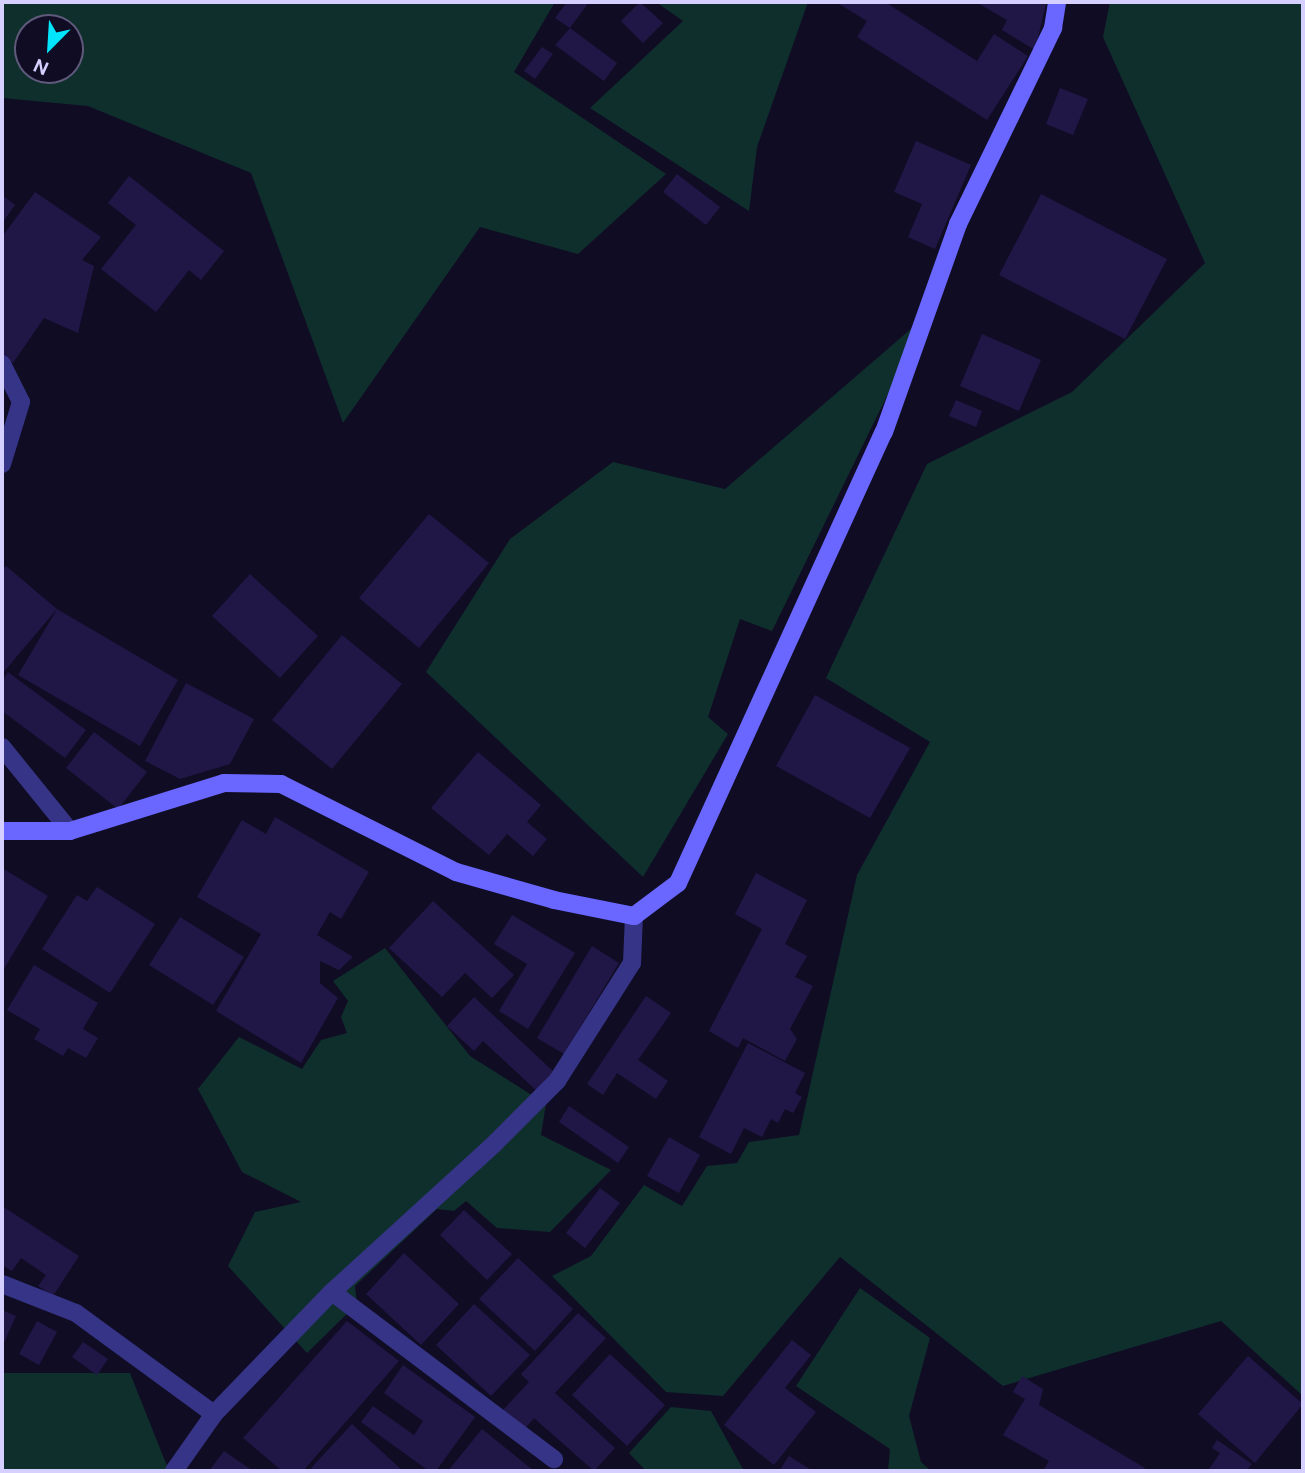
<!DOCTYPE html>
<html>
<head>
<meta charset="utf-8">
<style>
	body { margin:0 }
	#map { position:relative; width:1305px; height:1473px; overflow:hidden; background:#100c24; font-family:"DM Sans",sans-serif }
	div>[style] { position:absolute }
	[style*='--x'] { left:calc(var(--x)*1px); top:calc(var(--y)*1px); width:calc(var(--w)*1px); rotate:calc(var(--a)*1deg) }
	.green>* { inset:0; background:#0f2f2d }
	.building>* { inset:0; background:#201747 }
	.street>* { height:18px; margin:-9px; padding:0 9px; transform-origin:9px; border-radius:9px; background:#363487 }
	.secondary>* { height:18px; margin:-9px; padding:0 9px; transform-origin:9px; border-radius:9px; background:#6967ff }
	span { translate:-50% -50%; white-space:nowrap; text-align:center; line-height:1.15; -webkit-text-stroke:5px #100c24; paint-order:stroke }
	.frame { position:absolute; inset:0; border:4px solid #d5d0ff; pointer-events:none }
	.north { position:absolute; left:14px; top:14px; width:70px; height:70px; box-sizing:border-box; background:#100c24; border:2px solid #5f5a7c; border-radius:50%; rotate:204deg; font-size:19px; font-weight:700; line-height:28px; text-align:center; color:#d5d0ff }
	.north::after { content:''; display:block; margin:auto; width:24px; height:32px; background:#00e5fb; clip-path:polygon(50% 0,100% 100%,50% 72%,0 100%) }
</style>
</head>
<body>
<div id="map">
	<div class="green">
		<i style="clip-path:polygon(evenodd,2px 2px,555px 2px,514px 72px,666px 174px,578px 254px,480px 227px,343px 423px,251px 173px,88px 106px,2px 98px,2px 2px,70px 28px,70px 70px,28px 70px,28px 28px,70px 28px)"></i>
		<i style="clip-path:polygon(656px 2px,808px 2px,757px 147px,749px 211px,590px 108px,683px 21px)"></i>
		<i style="clip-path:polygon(1110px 2px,1303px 2px,1303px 1396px,1221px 1321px,1003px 1386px,840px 1257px,723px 1396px,666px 1392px,552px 1276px,591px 1256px,644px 1185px,682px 1206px,707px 1166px,737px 1163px,749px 1142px,799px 1135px,857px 875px,930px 742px,826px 678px,927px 464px,1072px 392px,1205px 263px,1103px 37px)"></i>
		<i style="clip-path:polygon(926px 316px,772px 631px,740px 619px,708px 717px,728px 734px,643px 877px,426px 672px,510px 539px,613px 462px,725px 489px)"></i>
		<i style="clip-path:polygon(385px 948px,470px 1056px,546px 1104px,541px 1135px,611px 1170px,550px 1232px,497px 1228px,466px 1201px,454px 1211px,437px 1209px,355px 1286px,357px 1304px,307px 1353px,228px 1266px,255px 1212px,301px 1202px,242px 1172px,198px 1089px,239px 1037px,302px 1069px,321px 1040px,347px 1033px,341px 1017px,348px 1001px,333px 981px)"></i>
		<i style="clip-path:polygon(860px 1288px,930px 1338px,909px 1416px,921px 1462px,931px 1471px,888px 1471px,890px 1449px,796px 1386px)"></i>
		<i style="clip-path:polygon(2px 1373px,130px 1373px,169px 1471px,2px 1471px)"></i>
		<i style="clip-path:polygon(671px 1407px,711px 1411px,744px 1471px,646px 1471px,629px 1453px)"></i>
	</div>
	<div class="building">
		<i style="clip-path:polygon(567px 2px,589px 2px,570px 28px,555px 18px)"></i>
		<i style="clip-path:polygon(640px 2px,663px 23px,643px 43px,621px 21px)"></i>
		<i style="clip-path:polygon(836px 2px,885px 2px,977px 61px,994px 34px,1028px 56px,987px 120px,857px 37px,867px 21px)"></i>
		<i style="clip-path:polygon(976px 2px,1046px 4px,1035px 50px,1002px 30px,1007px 20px)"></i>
		<i style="clip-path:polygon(570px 28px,617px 63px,604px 81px,555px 45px)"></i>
		<i style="clip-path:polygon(542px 47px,553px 54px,535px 79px,524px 71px)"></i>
		<i style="clip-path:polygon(1060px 88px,1088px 99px,1073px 135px,1046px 124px)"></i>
		<i style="clip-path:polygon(916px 141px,971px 165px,935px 249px,908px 237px,922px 204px,894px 192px)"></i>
		<i style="clip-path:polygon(677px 174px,720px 207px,706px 225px,663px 192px)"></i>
		<i style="clip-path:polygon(129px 176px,224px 251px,201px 280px,189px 270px,156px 312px,101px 269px,136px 225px,108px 203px)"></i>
		<i style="clip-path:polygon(35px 192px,101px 237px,82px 260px,94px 266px,78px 333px,44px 318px,13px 363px,2px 355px,2px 237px)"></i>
		<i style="clip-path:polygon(1041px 194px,1167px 259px,1125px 339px,999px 275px)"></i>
		<i style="clip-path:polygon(2px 195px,15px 205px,2px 223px)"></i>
		<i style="clip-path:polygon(982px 334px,1041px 360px,1019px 411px,960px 386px)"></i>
		<i style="clip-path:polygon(956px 400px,982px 411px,976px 427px,949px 416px)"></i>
		<i style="clip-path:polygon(429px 514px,489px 563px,419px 648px,359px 598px)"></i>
		<i style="clip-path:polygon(6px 566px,57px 609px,2px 674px,2px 571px)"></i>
		<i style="clip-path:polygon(250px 574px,318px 636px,280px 678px,212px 616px)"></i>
		<i style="clip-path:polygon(57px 609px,178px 680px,140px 746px,18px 675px)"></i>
		<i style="clip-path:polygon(342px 635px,402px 684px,332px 769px,272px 720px)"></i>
		<i style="clip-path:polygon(8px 672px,86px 730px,65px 758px,2px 711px,2px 681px)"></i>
		<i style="clip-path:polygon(186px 683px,254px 719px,230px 764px,180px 779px,145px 761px)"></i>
		<i style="clip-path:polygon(815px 695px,910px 748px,870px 818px,776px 766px)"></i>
		<i style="clip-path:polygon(94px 732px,147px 772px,118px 809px,66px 768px)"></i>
		<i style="clip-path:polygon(478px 752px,541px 805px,527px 822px,547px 839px,533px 856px,507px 834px,489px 855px,431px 808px)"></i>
		<i style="clip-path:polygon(275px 817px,369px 872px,341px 919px,330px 912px,317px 935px,353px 957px,339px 970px,320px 961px,320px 983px,338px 998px,301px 1063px,216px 1011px,261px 934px,197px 897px,242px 820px,266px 834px)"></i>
		<i style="clip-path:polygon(2px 868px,48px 896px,2px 972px)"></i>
		<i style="clip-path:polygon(756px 873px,807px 900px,785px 944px,807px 956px,795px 977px,813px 986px,790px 1029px,797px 1039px,785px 1061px,743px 1038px,738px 1048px,709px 1031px,762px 929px,735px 914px)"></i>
		<i style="clip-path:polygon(97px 887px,155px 924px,110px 993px,42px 949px,77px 895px,87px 901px)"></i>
		<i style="clip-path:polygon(433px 901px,514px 975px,492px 998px,465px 973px,442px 997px,389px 948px)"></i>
		<i style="clip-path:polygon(512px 915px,575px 953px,528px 1029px,499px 1011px,527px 964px,494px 944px)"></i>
		<i style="clip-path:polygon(180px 917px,244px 957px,213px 1005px,149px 965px)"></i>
		<i style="clip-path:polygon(592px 946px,619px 963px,564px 1054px,537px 1038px)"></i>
		<i style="clip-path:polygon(34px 965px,98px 1003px,83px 1029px,98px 1038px,86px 1058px,68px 1048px,63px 1056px,34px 1039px,40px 1029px,7px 1010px)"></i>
		<i style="clip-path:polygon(646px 996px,671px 1013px,638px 1060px,668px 1081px,656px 1099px,617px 1073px,603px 1095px,587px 1084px)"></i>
		<i style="clip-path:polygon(474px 997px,555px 1073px,538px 1092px,483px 1041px,474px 1051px,447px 1026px)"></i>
		<i style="clip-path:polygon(748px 1043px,805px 1073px,795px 1093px,802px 1097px,793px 1113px,785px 1109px,778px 1123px,771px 1119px,762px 1137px,744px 1128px,731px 1154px,699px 1137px)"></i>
		<i style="clip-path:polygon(569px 1106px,629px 1147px,618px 1163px,559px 1122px)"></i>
		<i style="clip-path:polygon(669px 1137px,700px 1155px,679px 1193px,647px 1176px)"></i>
		<i style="clip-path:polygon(600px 1188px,620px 1203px,585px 1248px,566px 1233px)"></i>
		<i style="clip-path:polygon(2px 1206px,79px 1256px,53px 1296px,38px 1286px,46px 1275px,21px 1258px,12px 1271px,2px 1265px)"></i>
		<i style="clip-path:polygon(464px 1210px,512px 1254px,487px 1280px,440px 1235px)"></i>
		<i style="clip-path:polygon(404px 1253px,459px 1304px,421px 1345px,366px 1294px)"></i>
		<i style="clip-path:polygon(518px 1258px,573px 1309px,535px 1351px,479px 1299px)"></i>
		<i style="clip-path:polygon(474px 1304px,530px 1355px,491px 1396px,436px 1345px)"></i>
		<i style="clip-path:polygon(2px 1310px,16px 1316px,2px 1347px)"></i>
		<i style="clip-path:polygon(578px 1313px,606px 1338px,555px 1393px,615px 1448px,594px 1471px,534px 1418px,524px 1430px,503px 1410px,529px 1382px,521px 1374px)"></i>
		<i style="clip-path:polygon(37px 1321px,57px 1332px,39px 1365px,19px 1354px)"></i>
		<i style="clip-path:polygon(347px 1321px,399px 1361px,303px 1471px,282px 1471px,243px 1438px)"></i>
		<i style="clip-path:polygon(792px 1340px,811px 1355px,785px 1388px,816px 1412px,774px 1465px,724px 1425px)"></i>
		<i style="clip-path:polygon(83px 1342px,108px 1359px,97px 1375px,72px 1357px)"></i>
		<i style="clip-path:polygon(610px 1354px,665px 1405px,627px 1446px,572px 1395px)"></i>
		<i style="clip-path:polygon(1248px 1356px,1303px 1404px,1255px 1463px,1198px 1414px)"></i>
		<i style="clip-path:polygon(403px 1365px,475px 1417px,436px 1471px,429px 1471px,361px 1422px,373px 1406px,414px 1435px,423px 1421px,384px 1393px)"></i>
		<i style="clip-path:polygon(1022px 1376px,1043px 1389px,1039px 1405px,1145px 1468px,1143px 1471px,1043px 1471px,1049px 1461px,1003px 1435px,1025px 1399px,1013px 1392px)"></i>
		<i style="clip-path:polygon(352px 1424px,403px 1471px,314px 1471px,311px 1468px)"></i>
		<i style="clip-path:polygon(482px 1429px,534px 1471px,448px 1471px)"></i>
		<i style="clip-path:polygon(1217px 1440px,1252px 1464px,1246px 1471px,1209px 1469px,1220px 1453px,1212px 1448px)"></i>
		<i style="clip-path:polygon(224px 1451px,253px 1471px,209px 1471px)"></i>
		<i style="clip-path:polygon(789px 1456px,813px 1471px,779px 1471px)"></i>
	</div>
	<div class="street">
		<i style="--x:2;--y:364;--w:42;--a:63.4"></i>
		<i style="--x:21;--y:402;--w:65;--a:107"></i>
		<i style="--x:2;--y:747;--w:108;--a:51"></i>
		<i style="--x:2;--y:1284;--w:79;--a:21.4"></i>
		<i style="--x:76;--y:1313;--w:171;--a:36.2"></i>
		<i style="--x:332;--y:1292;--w:278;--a:37"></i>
		<i style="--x:174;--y:1471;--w:70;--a:-54.9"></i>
		<i style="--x:214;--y:1414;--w:170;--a:-46"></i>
		<i style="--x:332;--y:1292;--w:222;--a:-42.4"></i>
		<i style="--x:496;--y:1142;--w:86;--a:-45"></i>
		<i style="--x:557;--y:1081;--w:140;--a:-57.6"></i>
		<i style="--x:632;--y:963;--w:47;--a:-87.6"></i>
	</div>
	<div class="secondary">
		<i style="--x:2;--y:831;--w:68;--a:0"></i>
		<i style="--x:70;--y:831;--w:161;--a:-17.3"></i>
		<i style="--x:224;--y:783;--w:57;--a:1"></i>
		<i style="--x:281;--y:784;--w:196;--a:26.7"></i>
		<i style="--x:456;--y:872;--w:102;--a:15.9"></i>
		<i style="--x:554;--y:900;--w:82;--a:11.3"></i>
		<i style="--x:634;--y:916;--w:55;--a:-36.9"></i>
		<i style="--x:678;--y:883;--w:496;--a:-65.5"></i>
		<i style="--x:884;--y:432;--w:221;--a:-70.4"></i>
		<i style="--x:958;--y:224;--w:218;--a:-64.1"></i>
		<i style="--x:1053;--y:28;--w:26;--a:-81"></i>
	</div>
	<div class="frame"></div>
	<div class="north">N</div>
</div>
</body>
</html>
